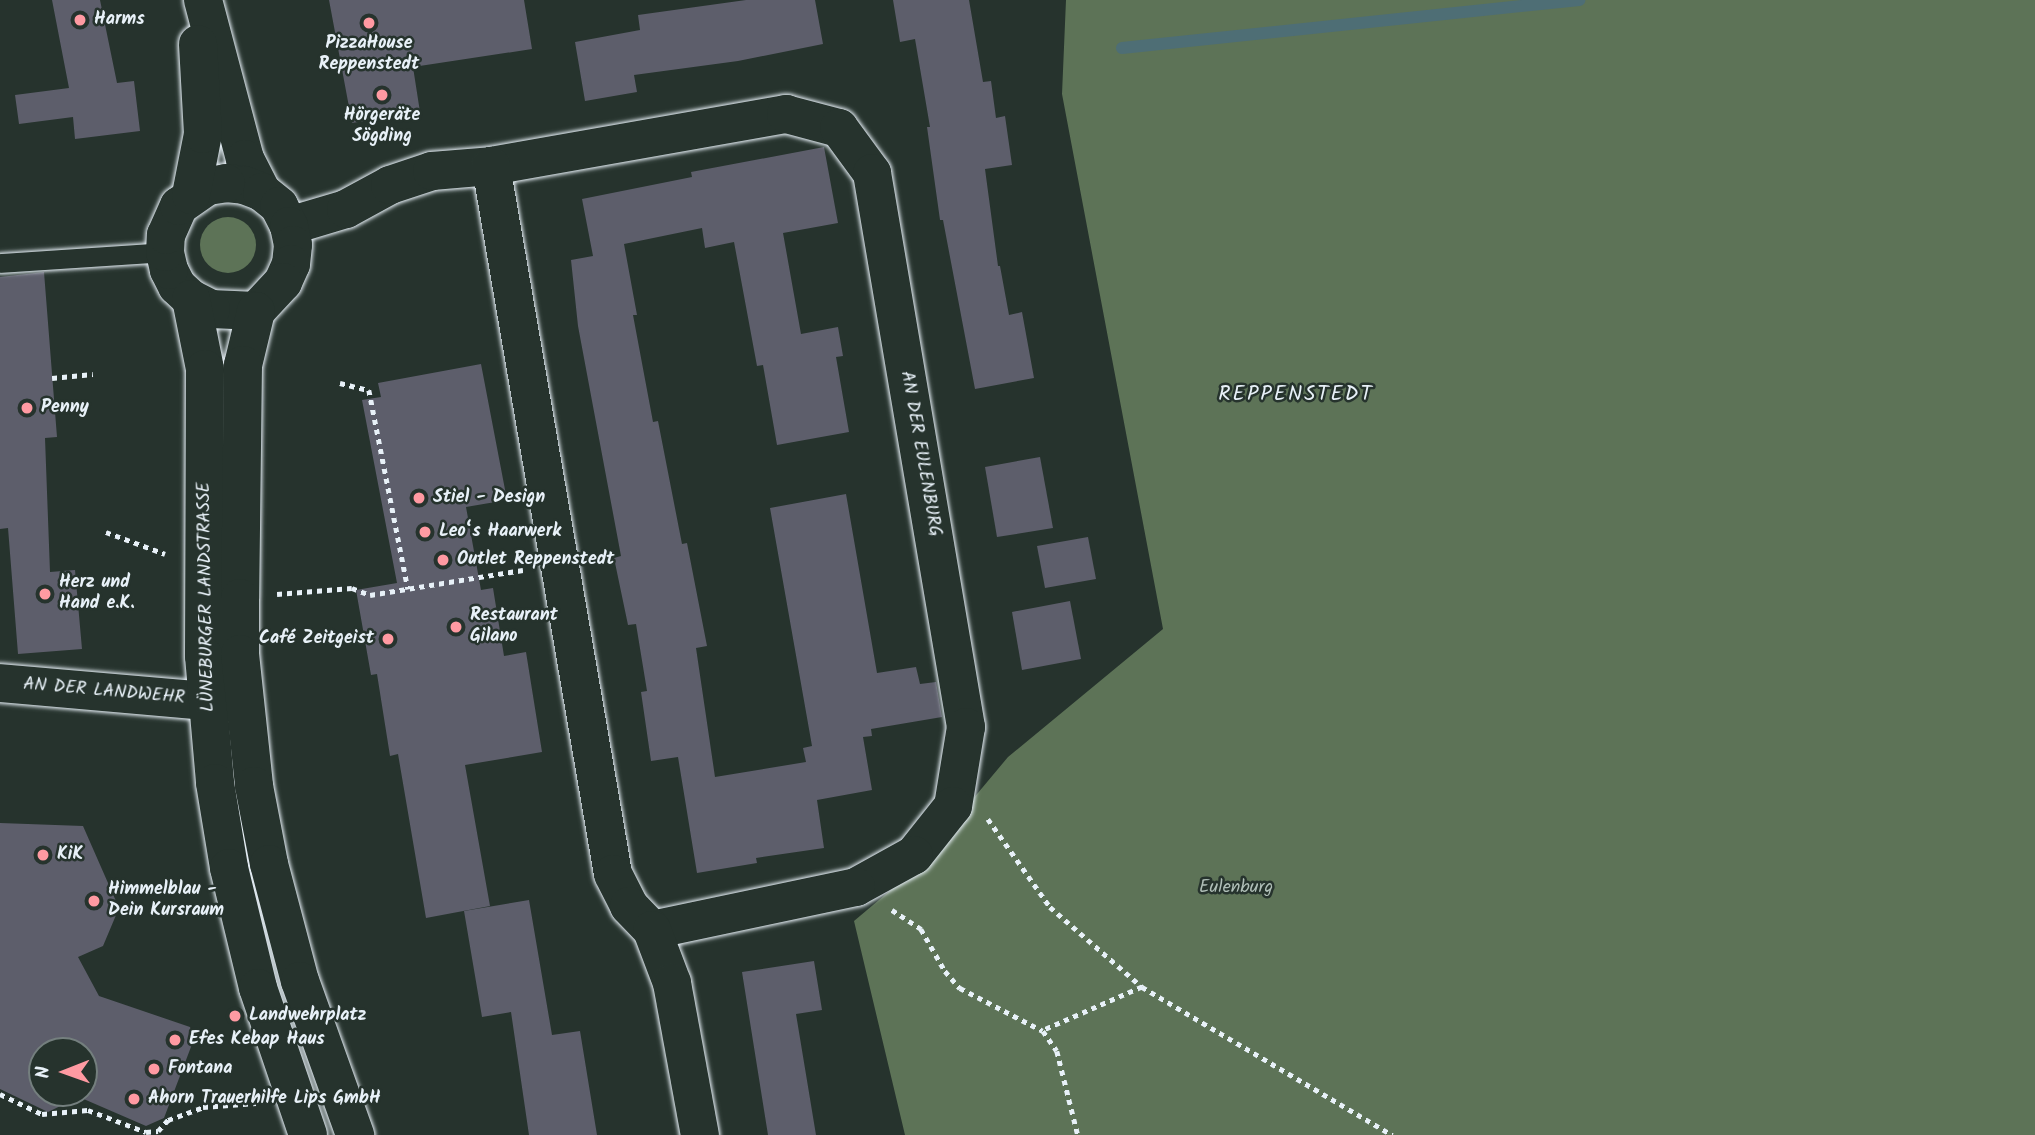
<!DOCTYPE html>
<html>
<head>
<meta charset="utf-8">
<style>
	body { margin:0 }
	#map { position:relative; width:2035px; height:1135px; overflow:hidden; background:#26332d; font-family:Kalam,sans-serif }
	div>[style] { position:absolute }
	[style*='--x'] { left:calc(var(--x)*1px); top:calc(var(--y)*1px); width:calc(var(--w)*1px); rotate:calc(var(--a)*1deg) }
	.green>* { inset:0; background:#5d7357 }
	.round { border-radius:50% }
	.stream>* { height:12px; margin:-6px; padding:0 6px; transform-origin:6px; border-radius:6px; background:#4e6e75 }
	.building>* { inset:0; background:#5d5e6b }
	.path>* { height:4.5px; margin-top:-2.25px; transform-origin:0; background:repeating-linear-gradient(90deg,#e8f1f8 0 5px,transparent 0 10px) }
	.roads { filter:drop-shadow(0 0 2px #e8f1f8) drop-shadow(0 0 2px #e8f1f8) }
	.lane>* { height:19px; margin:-9.5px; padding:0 9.5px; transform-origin:9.5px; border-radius:9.5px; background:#26332d }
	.street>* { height:38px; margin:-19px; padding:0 19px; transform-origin:19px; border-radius:19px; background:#26332d }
	.secondary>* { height:38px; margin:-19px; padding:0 19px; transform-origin:19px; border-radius:19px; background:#26332d }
	.dots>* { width:19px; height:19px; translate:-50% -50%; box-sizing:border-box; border:4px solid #26332d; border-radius:50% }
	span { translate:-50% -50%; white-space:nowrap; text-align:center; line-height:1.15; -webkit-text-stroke:5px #26332d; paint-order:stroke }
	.poi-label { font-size:18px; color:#e8f1f8; font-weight:700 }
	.left { translate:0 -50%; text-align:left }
	.right { translate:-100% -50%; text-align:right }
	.street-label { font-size:18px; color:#e8f1f8 }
	.park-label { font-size:18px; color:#b0bfb8 }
	.quarter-label { font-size:21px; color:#e8f1f8; letter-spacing:2px }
	.north { position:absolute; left:28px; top:1037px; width:70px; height:70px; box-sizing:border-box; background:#26332d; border:2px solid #747f7e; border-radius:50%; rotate:269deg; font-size:19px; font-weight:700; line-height:28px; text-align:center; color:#e8f1f8 }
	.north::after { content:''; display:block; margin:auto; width:24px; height:32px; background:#ff9aa2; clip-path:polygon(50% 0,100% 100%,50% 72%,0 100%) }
</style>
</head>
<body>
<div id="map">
	<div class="green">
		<i style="clip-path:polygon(1066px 0,2035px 0,2035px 1135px,905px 1135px,854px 921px,911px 873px,1008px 757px,1163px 629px,1062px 94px)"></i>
		<i class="round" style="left:200px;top:217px;width:56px;height:56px"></i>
	</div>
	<div class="stream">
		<i style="--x:1122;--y:48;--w:460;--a:-6"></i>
	</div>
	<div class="building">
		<i style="clip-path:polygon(52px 0,100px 0,117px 83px,134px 81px,140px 131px,75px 139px,73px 117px,19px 124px,15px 95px,69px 88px)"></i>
		<i style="clip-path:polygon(329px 0,524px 0,532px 49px,413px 67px,420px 112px,352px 123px)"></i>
		<i style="clip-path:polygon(746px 0,815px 0,823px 44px,738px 61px,634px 75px,637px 92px,585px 101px,575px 42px,640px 30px,638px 15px)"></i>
		<i style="clip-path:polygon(893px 0,969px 0,983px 82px,991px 81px,996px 118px,1005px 116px,1012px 165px,985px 169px,998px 266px,1000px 266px,1009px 315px,1022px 312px,1034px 378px,975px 389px,943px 220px,940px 220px,927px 127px,930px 127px,915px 39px,900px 42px)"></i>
		<i style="clip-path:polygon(824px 147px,838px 223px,783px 233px,801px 334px,838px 327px,843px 356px,836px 357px,849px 432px,777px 445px,763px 365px,757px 366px,734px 242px,705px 248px,702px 228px,624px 244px,637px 315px,633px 315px,653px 422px,658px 421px,682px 544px,687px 543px,707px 646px,696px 648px,715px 777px,806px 762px,803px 748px,812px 746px,770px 508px,846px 494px,877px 673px,916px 667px,920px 684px,936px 682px,942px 717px,871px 729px,872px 736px,863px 737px,872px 790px,817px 800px,824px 848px,756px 858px,757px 863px,697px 873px,678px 757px,651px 761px,641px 692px,647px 691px,636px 624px,628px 625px,614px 558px,621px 556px,578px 326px,571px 260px,593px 256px,582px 199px,692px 177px,691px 172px)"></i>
		<i style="clip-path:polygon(44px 272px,57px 437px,45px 438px,50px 572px,75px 570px,82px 649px,18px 654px,8px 528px,0 529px,0 277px)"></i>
		<i style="clip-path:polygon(481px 364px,507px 500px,466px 507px,481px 590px,493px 588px,504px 656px,526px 652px,542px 752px,465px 765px,490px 906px,426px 918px,398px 754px,390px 756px,377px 674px,371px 675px,356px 590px,397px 583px,362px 400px,381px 397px,378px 383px)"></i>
		<i style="clip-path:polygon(1040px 457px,1053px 528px,997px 537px,985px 467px)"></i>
		<i style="clip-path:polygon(1088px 537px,1096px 579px,1045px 588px,1037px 546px)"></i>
		<i style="clip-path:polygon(1070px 601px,1081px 659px,1022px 670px,1012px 612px)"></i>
		<i style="clip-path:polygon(evenodd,0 823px,83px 826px,119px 908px,103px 946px,78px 957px,99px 996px,190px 1027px,194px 1039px,164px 1118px,146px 1126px,79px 1097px,48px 1112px,0 1089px,0 823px,42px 1051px,84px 1051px,84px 1093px,42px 1093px,42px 1051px)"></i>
		<i style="clip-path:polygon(529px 900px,552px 1035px,580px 1031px,597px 1135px,529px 1135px,511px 1012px,482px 1017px,464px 911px)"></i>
		<i style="clip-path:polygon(814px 961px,822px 1010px,796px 1014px,816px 1135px,768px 1135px,742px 972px)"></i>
	</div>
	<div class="path">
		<i style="--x:52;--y:378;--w:41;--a:-5.6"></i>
		<i style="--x:340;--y:383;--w:30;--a:14"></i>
		<i style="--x:369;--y:390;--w:203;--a:78.9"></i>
		<i style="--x:106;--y:532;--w:63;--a:20.4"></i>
		<i style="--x:277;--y:594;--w:75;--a:-4.6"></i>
		<i style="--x:352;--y:588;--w:19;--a:21"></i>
		<i style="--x:370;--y:595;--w:155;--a:-9.3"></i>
		<i style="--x:988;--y:819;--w:108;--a:54.8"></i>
		<i style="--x:1050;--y:907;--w:122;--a:41"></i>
		<i style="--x:1142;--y:987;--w:109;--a:156.3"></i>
		<i style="--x:892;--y:910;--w:35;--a:33"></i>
		<i style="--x:921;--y:929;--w:48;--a:60.3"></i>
		<i style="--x:945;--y:971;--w:23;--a:49"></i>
		<i style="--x:960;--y:988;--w:93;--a:27.4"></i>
		<i style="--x:1043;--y:1031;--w:24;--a:55"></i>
		<i style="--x:1057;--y:1051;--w:87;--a:76"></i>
		<i style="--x:1142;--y:987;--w:291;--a:30.6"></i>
		<i style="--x:0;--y:1094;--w:47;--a:25.5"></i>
		<i style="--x:42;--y:1114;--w:46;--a:-5"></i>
		<i style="--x:88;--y:1110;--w:62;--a:20.8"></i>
		<i style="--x:146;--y:1132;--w:12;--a:-5"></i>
		<i style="--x:158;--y:1131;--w:15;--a:-48"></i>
		<i style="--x:168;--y:1120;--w:37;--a:-20"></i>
		<i style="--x:203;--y:1107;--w:53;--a:-4.3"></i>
	</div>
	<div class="roads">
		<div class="lane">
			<i style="--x:0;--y:263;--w:165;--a:-3.8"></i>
		</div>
		<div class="street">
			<i style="--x:491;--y:166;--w:300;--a:-10"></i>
			<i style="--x:786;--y:114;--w:55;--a:14.8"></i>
			<i style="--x:839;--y:128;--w:56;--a:53.7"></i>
			<i style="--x:872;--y:173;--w:562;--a:80.37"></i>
			<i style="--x:966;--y:727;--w:80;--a:99.3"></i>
			<i style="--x:953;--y:806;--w:63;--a:128.5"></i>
			<i style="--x:914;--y:855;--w:66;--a:151.1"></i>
			<i style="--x:856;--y:887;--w:208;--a:168.1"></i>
			<i style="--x:289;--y:226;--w:59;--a:-16.6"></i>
			<i style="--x:346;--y:209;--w:50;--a:-28.6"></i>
			<i style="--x:390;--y:185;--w:44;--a:-18.4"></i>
			<i style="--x:432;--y:171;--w:59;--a:-4.8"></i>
			<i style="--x:491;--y:166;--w:718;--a:80.22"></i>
			<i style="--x:613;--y:874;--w:36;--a:63"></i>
			<i style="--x:629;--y:906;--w:33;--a:46"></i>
			<i style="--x:652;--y:930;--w:57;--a:69.3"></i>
			<i style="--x:672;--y:983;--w:155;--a:79.6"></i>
			<i style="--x:0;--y:683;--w:208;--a:5"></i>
		</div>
		<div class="secondary">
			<i style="--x:203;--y:0;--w:164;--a:75.2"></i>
			<i style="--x:245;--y:159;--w:37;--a:63"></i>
			<i style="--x:226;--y:183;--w:18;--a:6"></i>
			<i style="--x:244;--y:185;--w:19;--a:21"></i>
			<i style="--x:262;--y:192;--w:22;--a:39"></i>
			<i style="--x:279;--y:206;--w:22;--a:63"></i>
			<i style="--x:289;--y:226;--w:19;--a:78"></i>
			<i style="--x:293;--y:245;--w:19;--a:96"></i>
			<i style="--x:291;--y:264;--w:20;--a:114"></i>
			<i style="--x:283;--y:282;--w:40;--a:133"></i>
			<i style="--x:256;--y:311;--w:45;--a:-177.5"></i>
			<i style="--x:211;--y:309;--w:22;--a:-153"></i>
			<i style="--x:191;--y:299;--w:19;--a:-137"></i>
			<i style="--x:177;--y:286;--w:18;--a:-117"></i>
			<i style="--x:169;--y:270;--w:18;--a:-103"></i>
			<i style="--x:165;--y:252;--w:17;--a:-87"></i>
			<i style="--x:166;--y:235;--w:32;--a:-66"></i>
			<i style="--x:179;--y:206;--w:35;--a:-35"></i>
			<i style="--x:208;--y:186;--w:18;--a:-9"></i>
			<i style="--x:191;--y:195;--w:62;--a:-78.9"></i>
			<i style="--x:203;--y:134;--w:90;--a:-93.2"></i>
			<i style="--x:191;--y:299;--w:71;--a:78.7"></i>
			<i style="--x:205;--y:369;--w:287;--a:90.2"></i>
			<i style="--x:204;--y:656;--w:127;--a:85"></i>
			<i style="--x:215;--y:783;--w:86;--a:80.6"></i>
			<i style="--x:229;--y:868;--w:123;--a:76.4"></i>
			<i style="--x:258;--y:988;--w:155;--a:71.2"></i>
			<i style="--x:256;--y:311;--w:56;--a:103.5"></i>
			<i style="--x:243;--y:365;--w:233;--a:90.7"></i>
			<i style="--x:240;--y:598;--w:56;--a:90"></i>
			<i style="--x:240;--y:654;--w:133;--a:83.9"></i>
			<i style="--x:254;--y:786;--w:79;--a:79.1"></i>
			<i style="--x:269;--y:864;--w:121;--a:75.2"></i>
			<i style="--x:300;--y:981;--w:164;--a:70.3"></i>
		</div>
	</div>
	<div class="dots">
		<i style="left:80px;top:20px;background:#ff9aa2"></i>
		<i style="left:369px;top:23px;background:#ff9aa2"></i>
		<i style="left:382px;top:95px;background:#ff9aa2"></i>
		<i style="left:27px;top:408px;background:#ff9aa2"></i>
		<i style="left:419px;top:498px;background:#ff9aa2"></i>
		<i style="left:425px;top:532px;background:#ff9aa2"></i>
		<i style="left:443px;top:560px;background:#ff9aa2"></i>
		<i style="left:45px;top:594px;background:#ff9aa2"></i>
		<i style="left:456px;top:627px;background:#ff9aa2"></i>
		<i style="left:388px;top:639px;background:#ff9aa2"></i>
		<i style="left:43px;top:855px;background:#ff9aa2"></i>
		<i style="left:94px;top:901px;background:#ff9aa2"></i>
		<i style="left:235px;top:1016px;background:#ff9aa2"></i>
		<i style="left:175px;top:1040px;background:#ff9aa2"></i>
		<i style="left:154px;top:1069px;background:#ff9aa2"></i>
		<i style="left:134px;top:1099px;background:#ff9aa2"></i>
	</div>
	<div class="poi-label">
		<span class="left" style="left:94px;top:20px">Harms</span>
		<span style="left:369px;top:55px">PizzaHouse<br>Reppenstedt</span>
		<span style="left:382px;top:127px">Hörgeräte<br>Sögding</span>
		<span class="left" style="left:41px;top:408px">Penny</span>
		<span class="left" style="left:433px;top:498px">Stiel - Design</span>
		<span class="left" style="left:439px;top:532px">Leo‘s Haarwerk</span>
		<span class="left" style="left:457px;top:560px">Outlet Reppenstedt</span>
		<span class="left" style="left:59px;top:594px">Herz und<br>Hand e.K.</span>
		<span class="left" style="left:470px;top:627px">Restaurant<br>Gilano</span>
		<span class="right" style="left:374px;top:639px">Café Zeitgeist</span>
		<span class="left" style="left:57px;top:855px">KiK</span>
		<span class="left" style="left:108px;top:901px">Himmelblau -<br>Dein Kursraum</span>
		<span class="left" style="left:249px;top:1016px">Landwehrplatz</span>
		<span class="left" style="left:189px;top:1040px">Efes Kebap Haus</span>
		<span class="left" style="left:168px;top:1069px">Fontana</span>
		<span class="left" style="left:148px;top:1099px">Ahorn Trauerhilfe Lips GmbH</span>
	</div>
	<div class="street-label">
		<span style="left:920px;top:454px;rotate:80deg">AN DER EULENBURG</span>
		<span style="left:207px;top:597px;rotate:-91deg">LÜNEBURGER LANDSTRASSE</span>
		<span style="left:104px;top:692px;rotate:5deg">AN DER LANDWEHR</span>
	</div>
	<div class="park-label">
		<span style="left:1236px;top:888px">Eulenburg</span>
	</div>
	<div class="quarter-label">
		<span style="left:1296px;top:395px">REPPENSTEDT</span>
	</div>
	<div class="north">N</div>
</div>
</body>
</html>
